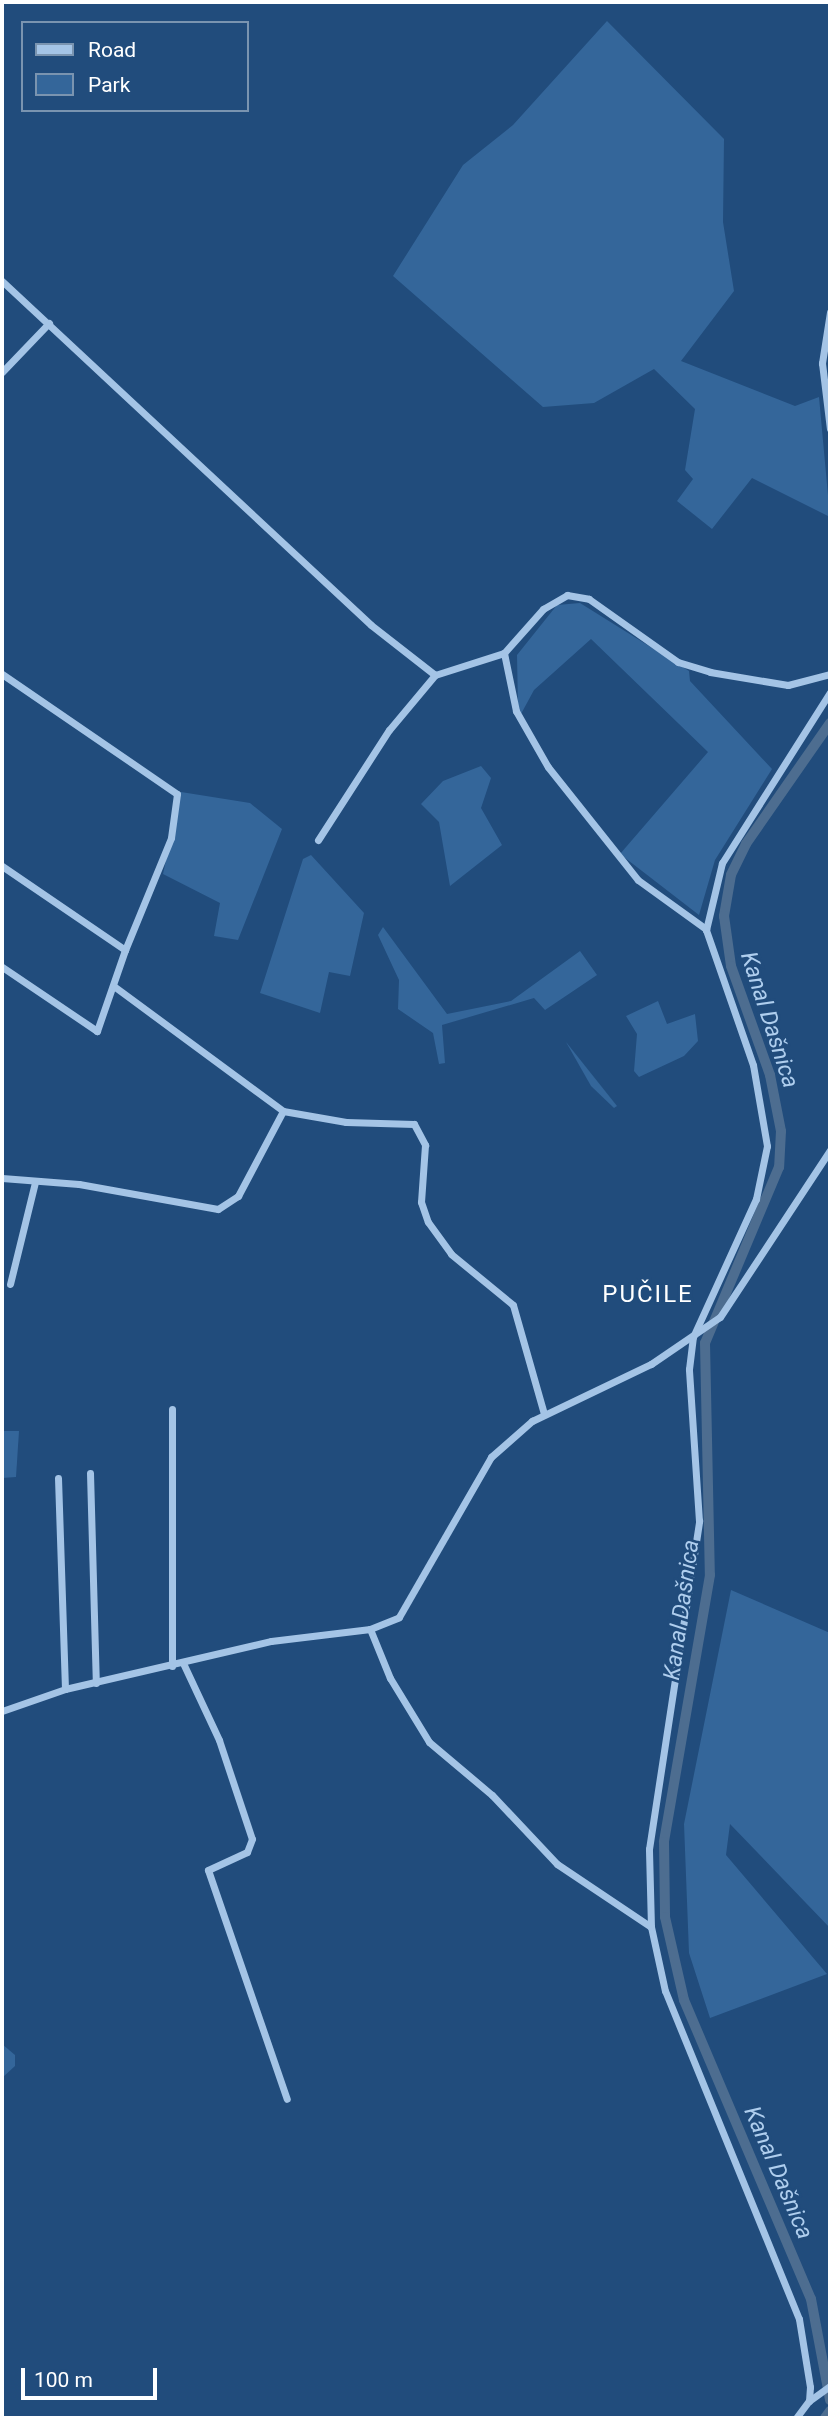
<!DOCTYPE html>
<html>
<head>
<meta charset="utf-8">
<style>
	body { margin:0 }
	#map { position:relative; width:832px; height:2420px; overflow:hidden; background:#214c7c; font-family:Roboto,sans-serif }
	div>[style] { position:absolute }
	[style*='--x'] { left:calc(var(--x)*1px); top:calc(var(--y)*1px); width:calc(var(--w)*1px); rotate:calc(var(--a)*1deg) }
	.green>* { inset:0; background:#34669a }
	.canal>* { height:10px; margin:-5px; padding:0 5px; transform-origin:5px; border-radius:5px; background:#4d6d90 }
	.street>* { height:7px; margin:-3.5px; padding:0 3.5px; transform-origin:3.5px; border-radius:3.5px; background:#a4c4e6 }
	span { translate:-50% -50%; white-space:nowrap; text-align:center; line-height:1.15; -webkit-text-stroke:5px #214c7c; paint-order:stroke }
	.water-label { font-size:23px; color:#afceee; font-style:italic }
	.quarter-label { font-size:24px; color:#fff; letter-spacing:2px }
	.frame { position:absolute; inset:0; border:4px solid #fff; pointer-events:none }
	.legend { position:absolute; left:21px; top:21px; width:228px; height:91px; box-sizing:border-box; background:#214c7c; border:2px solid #7a94b0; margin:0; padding:9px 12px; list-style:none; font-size:21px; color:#fff }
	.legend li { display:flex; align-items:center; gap:14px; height:35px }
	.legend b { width:35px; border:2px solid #7a94b0 }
	.scale { position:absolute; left:21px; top:2368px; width:136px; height:32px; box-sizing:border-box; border:4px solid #fff; border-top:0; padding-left:9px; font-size:21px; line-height:24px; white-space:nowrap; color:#fff; -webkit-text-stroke:5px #214c7c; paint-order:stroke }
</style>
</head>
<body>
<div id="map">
	<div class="green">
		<i style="clip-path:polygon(607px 21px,724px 139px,723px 222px,734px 291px,681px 361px,795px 406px,819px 397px,830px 517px,752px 478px,712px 529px,677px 501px,693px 479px,685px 470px,695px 409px,654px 369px,594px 403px,543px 407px,393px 276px,463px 165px,513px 125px)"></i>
		<i style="clip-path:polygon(580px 603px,689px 671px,690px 681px,772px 769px,715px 860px,699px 915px,620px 854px,708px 752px,591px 639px,534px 690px,521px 714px,518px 707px,517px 655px,557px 605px)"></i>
		<i style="clip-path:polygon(481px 766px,491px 778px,481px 808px,502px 845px,450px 886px,439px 822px,421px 804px,443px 781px)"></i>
		<i style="clip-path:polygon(181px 792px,250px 803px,282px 829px,238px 940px,214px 936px,220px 903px,163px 874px)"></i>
		<i style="clip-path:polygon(311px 855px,364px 913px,350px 976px,329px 972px,320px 1013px,260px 993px,303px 859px)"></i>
		<i style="clip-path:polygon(383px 927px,447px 1014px,511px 1001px,580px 951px,597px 975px,545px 1010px,534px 998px,442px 1025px,445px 1063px,439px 1064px,433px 1033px,398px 1009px,399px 980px,378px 935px)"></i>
		<i style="clip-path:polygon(658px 1001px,667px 1024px,695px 1014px,698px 1041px,684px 1056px,639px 1077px,634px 1071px,637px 1034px,626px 1016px)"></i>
		<i style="clip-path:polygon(566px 1042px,617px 1106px,614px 1108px,591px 1086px)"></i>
		<i style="clip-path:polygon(2px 1431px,19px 1431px,16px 1477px,2px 1478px)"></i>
		<i style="clip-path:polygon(731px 1590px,830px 1633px,830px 1928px,730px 1824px,726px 1855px,827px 1974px,710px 2018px,689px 1953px,684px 1824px)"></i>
		<i style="clip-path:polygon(2px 2044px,15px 2055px,15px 2066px,2px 2078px)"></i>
	</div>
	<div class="canal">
		<i style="--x:830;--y:723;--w:147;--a:124.8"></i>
		<i style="--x:746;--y:844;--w:34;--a:116"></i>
		<i style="--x:731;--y:875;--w:42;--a:99.7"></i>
		<i style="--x:724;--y:916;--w:50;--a:82"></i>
		<i style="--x:731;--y:966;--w:116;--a:70.3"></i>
		<i style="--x:770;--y:1075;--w:57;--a:78.9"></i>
		<i style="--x:781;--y:1131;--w:36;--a:93"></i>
		<i style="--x:779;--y:1167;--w:191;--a:112.8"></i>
		<i style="--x:705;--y:1343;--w:232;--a:88.8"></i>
		<i style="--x:710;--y:1575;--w:271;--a:99.8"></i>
		<i style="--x:664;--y:1842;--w:75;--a:89.2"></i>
		<i style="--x:665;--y:1917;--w:85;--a:77.1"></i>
		<i style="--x:684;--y:2000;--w:325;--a:67"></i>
		<i style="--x:811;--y:2299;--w:103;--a:79.3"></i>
		<i style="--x:825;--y:2418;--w:9;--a:-54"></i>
	</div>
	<div class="street">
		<i style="--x:2;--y:281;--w:504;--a:42.99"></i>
		<i style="--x:371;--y:625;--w:81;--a:38"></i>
		<i style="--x:830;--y:312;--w:52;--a:98.9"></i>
		<i style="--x:822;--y:363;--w:66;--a:83.1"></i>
		<i style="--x:2;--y:372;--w:68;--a:-46.2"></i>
		<i style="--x:504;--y:653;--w:59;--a:78.3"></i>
		<i style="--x:516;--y:711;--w:64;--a:60.3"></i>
		<i style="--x:548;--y:767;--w:144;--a:51.5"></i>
		<i style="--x:638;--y:880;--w:84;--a:35.8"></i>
		<i style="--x:2;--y:674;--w:212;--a:34.4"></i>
		<i style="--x:177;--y:794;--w:44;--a:97.8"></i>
		<i style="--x:171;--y:838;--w:121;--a:112.3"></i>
		<i style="--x:318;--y:840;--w:131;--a:-57.2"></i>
		<i style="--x:389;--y:730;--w:72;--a:-50.1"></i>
		<i style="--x:435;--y:675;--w:72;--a:-17.7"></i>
		<i style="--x:504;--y:653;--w:59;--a:-48.4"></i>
		<i style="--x:543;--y:609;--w:28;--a:-30"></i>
		<i style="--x:567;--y:595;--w:22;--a:10"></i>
		<i style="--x:589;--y:599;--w:109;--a:35.3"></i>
		<i style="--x:678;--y:662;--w:34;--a:17"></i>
		<i style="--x:710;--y:672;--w:79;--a:9.5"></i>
		<i style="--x:788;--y:685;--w:43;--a:-14.7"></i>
		<i style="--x:2;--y:866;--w:149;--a:34.3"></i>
		<i style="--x:125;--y:950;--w:86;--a:109.1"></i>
		<i style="--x:97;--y:1031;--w:115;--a:-146"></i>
		<i style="--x:115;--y:987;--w:209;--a:36.4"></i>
		<i style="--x:2;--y:1178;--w:77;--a:4.5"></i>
		<i style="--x:79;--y:1184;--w:141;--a:10.2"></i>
		<i style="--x:218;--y:1209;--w:24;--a:-33"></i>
		<i style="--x:238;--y:1196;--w:96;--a:-62.1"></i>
		<i style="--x:283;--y:1111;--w:64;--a:9.9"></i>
		<i style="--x:346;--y:1122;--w:68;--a:1.7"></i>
		<i style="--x:414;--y:1124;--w:24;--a:62"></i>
		<i style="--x:425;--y:1145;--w:57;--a:94"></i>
		<i style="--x:421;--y:1202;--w:21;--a:71"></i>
		<i style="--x:428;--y:1222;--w:39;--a:54"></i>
		<i style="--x:451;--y:1254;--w:80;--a:39.4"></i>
		<i style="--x:513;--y:1305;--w:113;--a:74.1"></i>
		<i style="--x:10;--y:1284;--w:105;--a:-76.2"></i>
		<i style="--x:90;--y:1473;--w:210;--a:88.4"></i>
		<i style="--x:58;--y:1478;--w:211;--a:88.1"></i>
		<i style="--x:370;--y:1629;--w:53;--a:67.8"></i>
		<i style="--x:390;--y:1678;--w:75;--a:58.6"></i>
		<i style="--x:429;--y:1742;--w:82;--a:40.1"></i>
		<i style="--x:492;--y:1795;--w:95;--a:46.7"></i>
		<i style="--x:557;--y:1864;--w:113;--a:33.8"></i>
		<i style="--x:183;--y:1663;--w:85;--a:64.9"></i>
		<i style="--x:219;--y:1740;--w:104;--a:71.6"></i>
		<i style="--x:252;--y:1839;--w:14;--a:111"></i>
		<i style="--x:247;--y:1852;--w:43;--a:155.2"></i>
		<i style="--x:208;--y:1870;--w:242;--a:71"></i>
		<i style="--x:172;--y:1666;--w:257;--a:-90"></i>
		<i style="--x:2;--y:1711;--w:67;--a:-19.2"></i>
		<i style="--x:65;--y:1689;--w:212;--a:-13.1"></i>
		<i style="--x:271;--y:1641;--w:100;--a:-6.9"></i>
		<i style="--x:370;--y:1629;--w:31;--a:-22"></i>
		<i style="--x:399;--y:1617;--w:185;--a:-60.1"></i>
		<i style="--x:491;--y:1457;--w:55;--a:-41.3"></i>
		<i style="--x:532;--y:1421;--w:132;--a:-25.6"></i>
		<i style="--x:651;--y:1364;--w:83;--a:-34.3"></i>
		<i style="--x:720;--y:1317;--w:200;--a:-56.6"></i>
		<i style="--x:809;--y:2401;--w:26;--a:-36"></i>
		<i style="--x:796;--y:2418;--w:21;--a:-53"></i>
		<i style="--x:809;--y:2401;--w:14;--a:-86"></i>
		<i style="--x:810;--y:2387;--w:69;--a:-99.2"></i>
		<i style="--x:799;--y:2319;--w:354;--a:-112.2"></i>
		<i style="--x:665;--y:1991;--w:66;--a:-102.3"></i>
		<i style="--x:651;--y:1927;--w:78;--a:-91.5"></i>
		<i style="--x:649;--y:1849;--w:332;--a:-81.3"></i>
		<i style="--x:699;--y:1521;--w:152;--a:-93.8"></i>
		<i style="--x:689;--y:1369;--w:32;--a:-83"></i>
		<i style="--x:693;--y:1337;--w:152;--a:-65.5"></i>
		<i style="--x:756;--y:1199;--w:54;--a:-78.3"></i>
		<i style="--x:767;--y:1146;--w:82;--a:-99.8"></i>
		<i style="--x:753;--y:1065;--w:143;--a:-109.2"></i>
		<i style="--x:706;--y:930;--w:69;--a:-76.6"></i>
		<i style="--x:722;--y:863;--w:202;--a:-57.7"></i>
	</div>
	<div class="water-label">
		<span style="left:769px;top:1020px;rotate:72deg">Kanal Dašnica</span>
		<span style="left:682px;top:1610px;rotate:-82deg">Kanal Dašnica</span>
		<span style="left:778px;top:2173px;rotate:67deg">Kanal Dašnica</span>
	</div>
	<div class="quarter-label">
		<span style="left:648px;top:1295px">PUČILE</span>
	</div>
	<div class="frame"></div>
	<ul class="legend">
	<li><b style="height:9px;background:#a4c4e6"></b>Road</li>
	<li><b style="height:19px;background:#34669a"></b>Park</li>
	</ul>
	<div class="scale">100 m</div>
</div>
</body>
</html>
